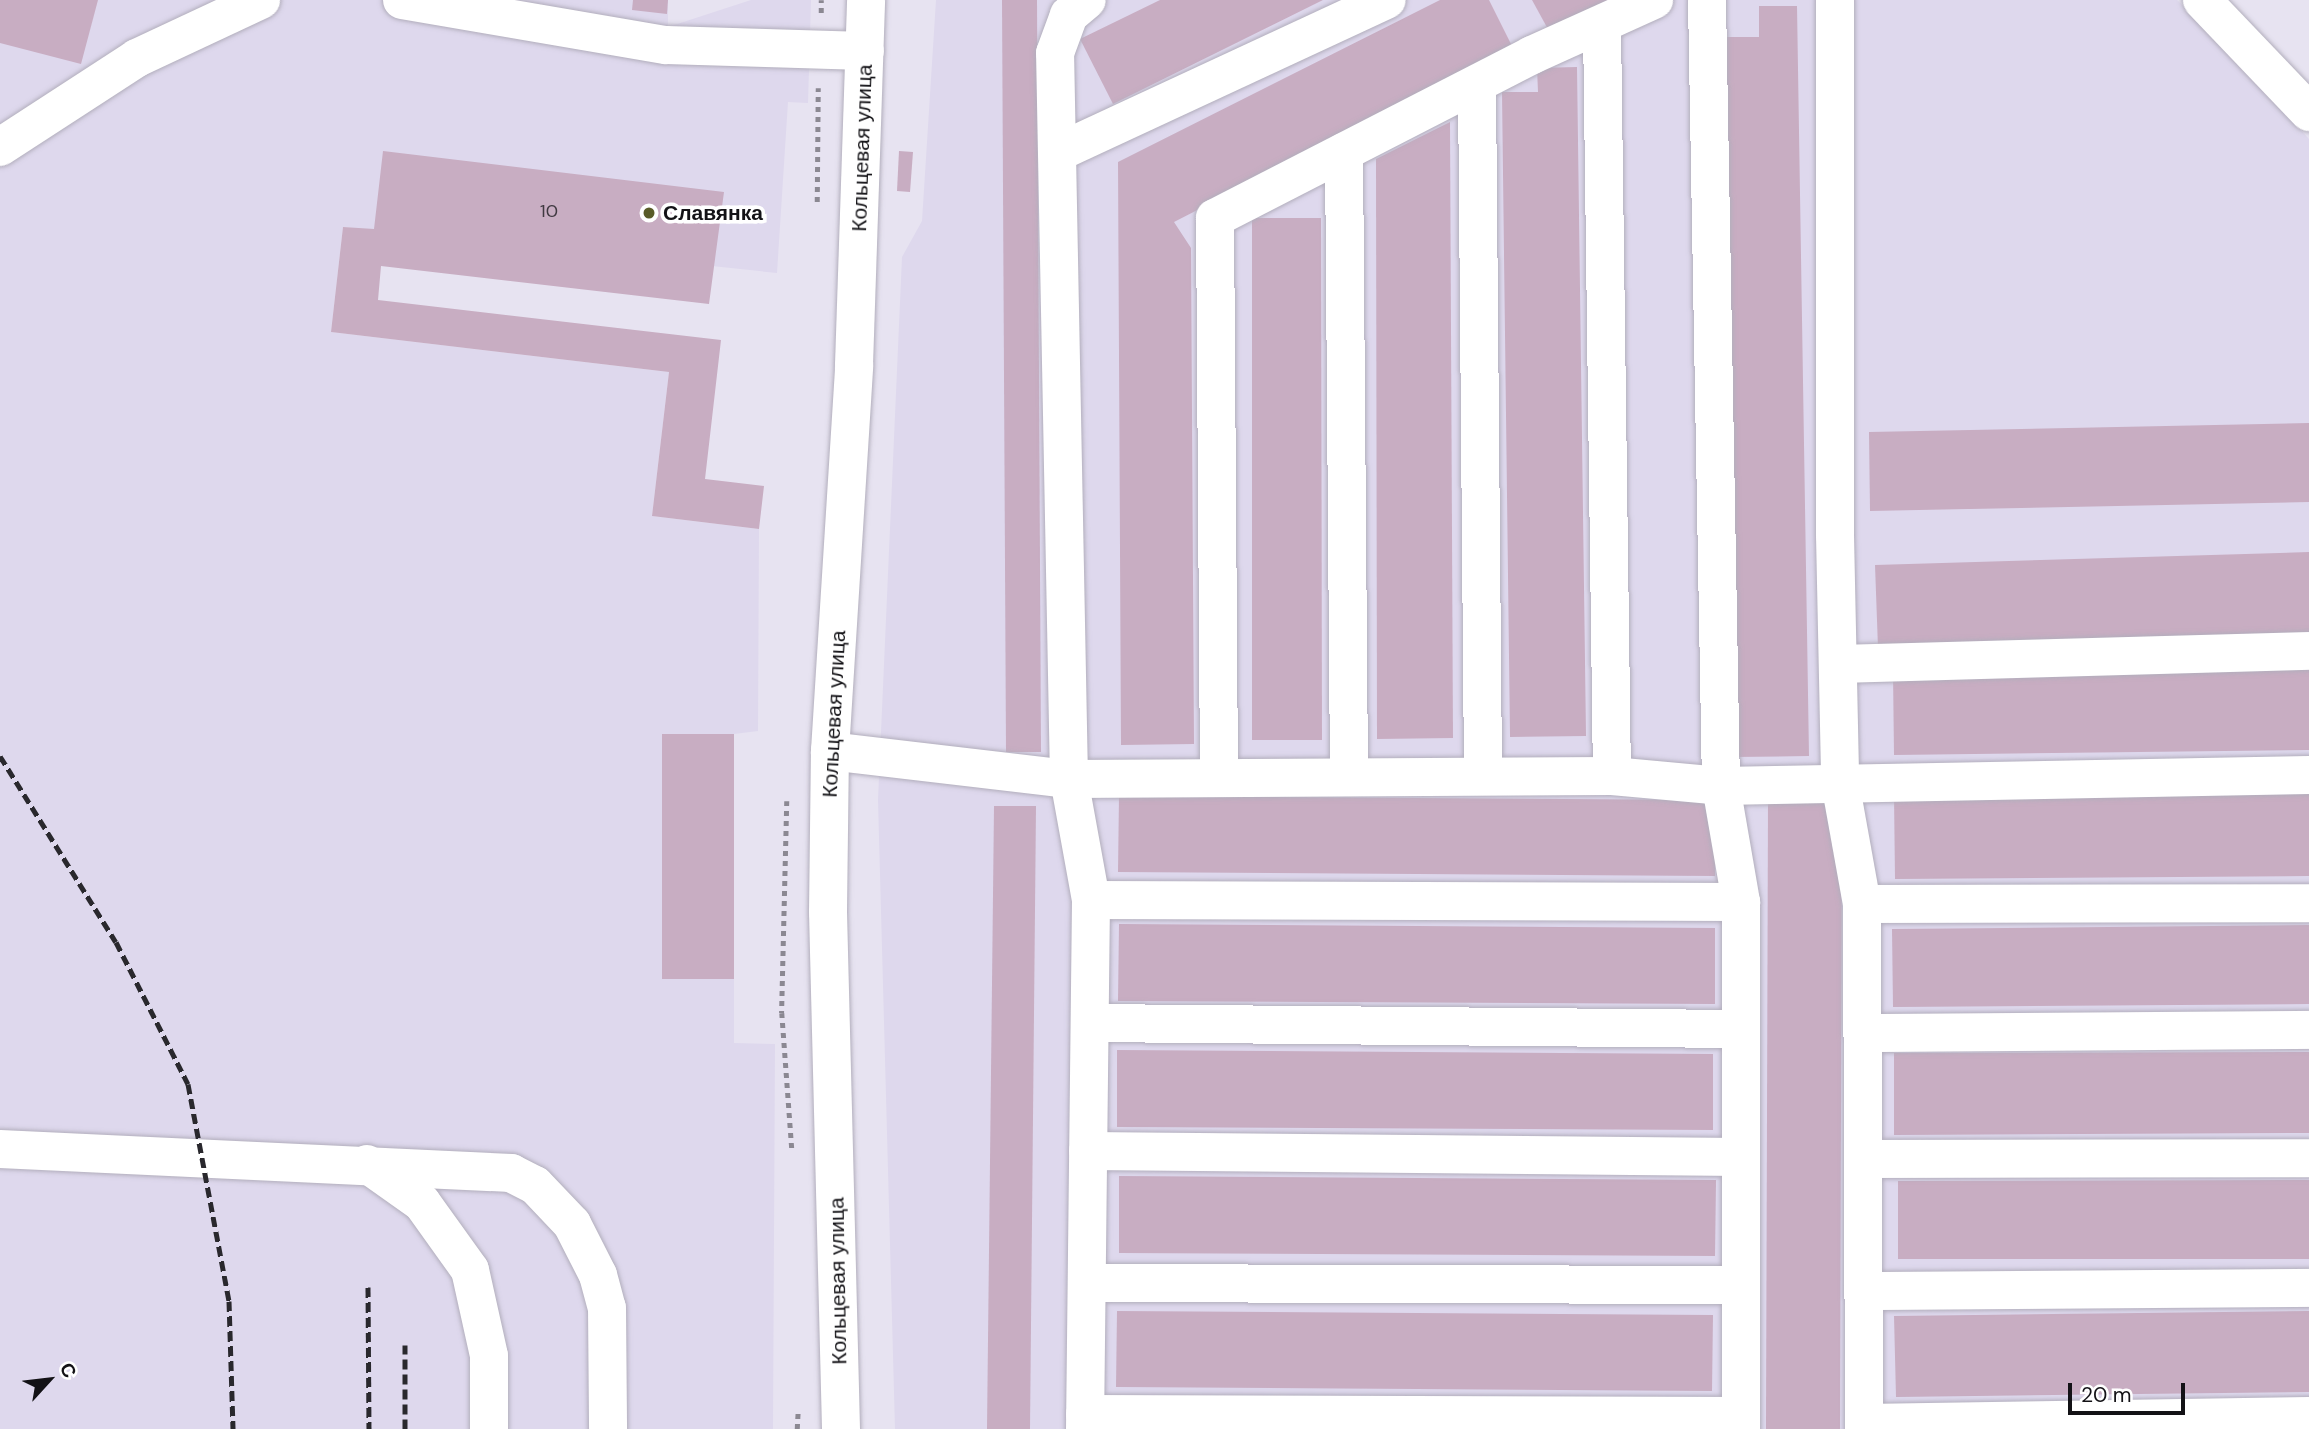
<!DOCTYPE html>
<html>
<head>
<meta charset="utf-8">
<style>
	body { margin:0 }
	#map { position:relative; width:2309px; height:1429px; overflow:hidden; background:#e7e3f1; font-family:"DM Sans",sans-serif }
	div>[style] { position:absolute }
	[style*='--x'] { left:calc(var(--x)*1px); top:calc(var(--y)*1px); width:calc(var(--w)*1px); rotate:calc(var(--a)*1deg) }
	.built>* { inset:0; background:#ded8ed }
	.building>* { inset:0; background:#c8adc2 }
	.path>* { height:4.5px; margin-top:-2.25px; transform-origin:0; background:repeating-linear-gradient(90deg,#8b8892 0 5px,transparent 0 10px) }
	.roads { filter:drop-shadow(0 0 2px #b2aebc) drop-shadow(0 0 2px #b2aebc) }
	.minor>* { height:38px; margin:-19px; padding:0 19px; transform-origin:19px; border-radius:19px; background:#fff }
	.rail>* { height:5px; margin-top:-2.5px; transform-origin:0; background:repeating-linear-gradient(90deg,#29282d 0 10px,transparent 0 15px) }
	.dots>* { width:19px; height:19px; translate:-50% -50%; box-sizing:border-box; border:4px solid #fff; border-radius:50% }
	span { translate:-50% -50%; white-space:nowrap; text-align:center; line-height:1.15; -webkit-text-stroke:7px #fff; paint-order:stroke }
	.number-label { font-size:18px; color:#403941 }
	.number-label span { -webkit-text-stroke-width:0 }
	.street-label { font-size:21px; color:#131216 }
	.poi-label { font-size:21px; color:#131216; font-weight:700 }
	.left { translate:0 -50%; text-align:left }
	.north { position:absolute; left:14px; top:1345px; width:70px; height:70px; -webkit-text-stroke:5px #fff; paint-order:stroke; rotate:63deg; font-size:19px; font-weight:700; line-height:28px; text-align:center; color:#131216 }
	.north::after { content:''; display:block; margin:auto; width:24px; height:32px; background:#131216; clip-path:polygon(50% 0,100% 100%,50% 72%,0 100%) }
	.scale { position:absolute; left:2068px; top:1383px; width:117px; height:32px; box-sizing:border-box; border:4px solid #131216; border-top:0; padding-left:9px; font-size:21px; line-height:24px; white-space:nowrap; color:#131216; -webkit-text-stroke:5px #fff; paint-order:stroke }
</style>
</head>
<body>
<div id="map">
	<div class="built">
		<i style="clip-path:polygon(0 0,668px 0,668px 27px,751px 0,811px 0,808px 103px,788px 102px,777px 273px,343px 227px,331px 332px,669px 372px,652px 516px,759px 529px,758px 731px,734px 734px,734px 1043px,775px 1044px,773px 1429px,0 1429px)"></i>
		<i style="clip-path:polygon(936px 0,2177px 0,2219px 40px,2309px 139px,2309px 1429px,895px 1429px,878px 800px,902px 257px,922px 221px)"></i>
	</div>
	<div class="building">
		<i style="clip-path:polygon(0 0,98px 0,81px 64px,0 43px)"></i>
		<i style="clip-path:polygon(633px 0,668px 0,667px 14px,632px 10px)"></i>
		<i style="clip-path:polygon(1002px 0,1037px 0,1041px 752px,1006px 752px)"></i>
		<i style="clip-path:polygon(1160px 0,1323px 0,1113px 104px,1080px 39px)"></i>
		<i style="clip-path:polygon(1440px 0,1489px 0,1513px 48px,1174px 222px,1191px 248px,1194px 744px,1121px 745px,1118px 162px)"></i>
		<i style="clip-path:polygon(1532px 0,1609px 0,1549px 31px)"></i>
		<i style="clip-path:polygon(1759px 6px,1797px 6px,1809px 756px,1733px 757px,1722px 37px,1759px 37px)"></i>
		<i style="clip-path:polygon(1577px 67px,1586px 736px,1510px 737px,1502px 92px,1538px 92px,1537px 68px)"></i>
		<i style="clip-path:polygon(1450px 122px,1453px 738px,1377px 739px,1376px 159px)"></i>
		<i style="clip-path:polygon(383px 151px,724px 192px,709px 304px,381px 266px,378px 300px,721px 340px,705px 479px,764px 486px,759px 529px,652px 516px,669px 372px,331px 332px,343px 227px,374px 229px)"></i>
		<i style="clip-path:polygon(899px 151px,913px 152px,910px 192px,897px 191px)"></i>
		<i style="clip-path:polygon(1252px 218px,1321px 218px,1322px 740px,1252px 740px)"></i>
		<i style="clip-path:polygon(2309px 423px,2309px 502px,1870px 511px,1869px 432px)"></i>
		<i style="clip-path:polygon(2309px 552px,2309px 635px,1878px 648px,1875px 565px)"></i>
		<i style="clip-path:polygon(2309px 667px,2309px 750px,1894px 755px,1893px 672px)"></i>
		<i style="clip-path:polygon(662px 734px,734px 734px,734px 979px,662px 979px)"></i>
		<i style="clip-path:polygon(2309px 793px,2309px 876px,1895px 879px,1894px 796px)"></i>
		<i style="clip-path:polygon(1119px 796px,1715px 800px,1715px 876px,1118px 872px)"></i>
		<i style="clip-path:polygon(1768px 799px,1842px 800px,1840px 1429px,1766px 1429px)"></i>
		<i style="clip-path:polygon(994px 806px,1036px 806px,1030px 1429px,987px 1429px)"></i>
		<i style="clip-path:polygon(1119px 924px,1715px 928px,1715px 1004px,1118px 1001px)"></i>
		<i style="clip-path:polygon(2309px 925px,2309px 1004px,1893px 1007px,1892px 929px)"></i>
		<i style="clip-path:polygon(1117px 1050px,1713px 1054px,1713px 1130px,1117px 1127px)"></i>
		<i style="clip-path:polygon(2309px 1052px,2309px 1133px,1894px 1135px,1894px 1053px)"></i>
		<i style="clip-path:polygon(1119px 1176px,1716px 1180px,1715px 1256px,1119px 1253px)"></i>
		<i style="clip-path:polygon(2309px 1180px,2309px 1259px,1898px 1259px,1898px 1181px)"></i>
		<i style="clip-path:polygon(1117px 1311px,1713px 1315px,1712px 1391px,1116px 1387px)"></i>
		<i style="clip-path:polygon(2309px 1311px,2309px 1392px,1896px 1397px,1894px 1316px)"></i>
	</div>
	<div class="path">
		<i style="--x:821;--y:13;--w:13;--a:-90"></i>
		<i style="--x:817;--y:202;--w:114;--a:-89.5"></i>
		<i style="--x:787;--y:801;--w:212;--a:91.4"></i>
		<i style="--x:782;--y:1013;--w:136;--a:85.8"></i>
		<i style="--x:797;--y:1429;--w:19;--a:-87"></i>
	</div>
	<div class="roads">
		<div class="minor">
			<i style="--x:402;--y:0;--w:268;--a:9.7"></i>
			<i style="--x:666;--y:45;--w:199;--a:1.7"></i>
			<i style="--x:1707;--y:0;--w:786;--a:88.98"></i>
			<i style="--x:1721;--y:786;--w:118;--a:80.2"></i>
			<i style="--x:1741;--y:902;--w:527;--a:90"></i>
			<i style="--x:1835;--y:0;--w:535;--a:90"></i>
			<i style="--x:1835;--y:535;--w:247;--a:88.8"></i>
			<i style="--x:1840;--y:782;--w:124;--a:79.8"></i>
			<i style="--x:1862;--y:904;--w:525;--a:89.78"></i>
			<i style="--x:2202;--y:0;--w:155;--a:46.3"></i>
			<i style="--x:1602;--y:25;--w:751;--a:89.24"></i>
			<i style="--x:1477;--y:85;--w:691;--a:89.5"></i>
			<i style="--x:0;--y:147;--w:163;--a:-33"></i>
			<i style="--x:137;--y:58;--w:137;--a:-25.1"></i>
			<i style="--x:1061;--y:151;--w:359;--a:-24.9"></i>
			<i style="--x:1344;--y:152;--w:624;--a:89.54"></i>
			<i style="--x:1840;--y:664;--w:469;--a:-1.6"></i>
			<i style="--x:830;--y:751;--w:241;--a:6.7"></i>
			<i style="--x:1069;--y:779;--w:543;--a:-0.32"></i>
			<i style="--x:1612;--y:776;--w:109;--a:5.2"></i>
			<i style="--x:1721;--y:786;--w:588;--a:-1.07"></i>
			<i style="--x:1219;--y:775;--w:557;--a:-90.41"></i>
			<i style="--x:1215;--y:218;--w:356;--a:-27.2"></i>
			<i style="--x:1532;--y:55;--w:134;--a:-24.3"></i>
			<i style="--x:1091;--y:900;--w:650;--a:0.18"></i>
			<i style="--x:1862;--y:904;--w:447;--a:-0.1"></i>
			<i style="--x:1090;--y:1023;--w:651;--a:0.53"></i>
			<i style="--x:1863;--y:1033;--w:446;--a:-0.4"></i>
			<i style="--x:0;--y:1149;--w:512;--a:2.69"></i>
			<i style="--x:511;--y:1173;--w:27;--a:27"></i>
			<i style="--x:535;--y:1185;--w:54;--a:46.5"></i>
			<i style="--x:572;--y:1224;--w:57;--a:63"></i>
			<i style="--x:598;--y:1275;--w:34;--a:75"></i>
			<i style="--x:607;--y:1308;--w:121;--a:89.5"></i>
			<i style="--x:1088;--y:1151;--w:653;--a:0.53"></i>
			<i style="--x:1863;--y:1159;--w:446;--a:-0.1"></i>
			<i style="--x:367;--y:1164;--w:67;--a:35.3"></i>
			<i style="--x:422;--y:1203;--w:82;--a:54.4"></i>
			<i style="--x:470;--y:1270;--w:88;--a:77.5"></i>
			<i style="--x:489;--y:1356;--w:73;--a:90"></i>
			<i style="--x:1087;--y:1283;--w:654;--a:0.18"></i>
			<i style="--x:1863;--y:1291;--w:446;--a:-0.4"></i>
			<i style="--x:1085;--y:1414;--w:656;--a:0.17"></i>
			<i style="--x:1864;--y:1423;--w:445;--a:-0.9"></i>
			<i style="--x:841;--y:1429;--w:517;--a:-91.44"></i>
			<i style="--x:828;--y:912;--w:161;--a:-89.3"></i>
			<i style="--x:830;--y:751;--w:387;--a:-86.4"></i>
			<i style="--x:854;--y:365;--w:365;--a:-88.1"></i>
			<i style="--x:1085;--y:1429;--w:529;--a:-89.35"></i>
			<i style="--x:1091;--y:900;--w:123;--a:-100.3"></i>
			<i style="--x:1069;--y:779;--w:726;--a:-91.1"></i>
			<i style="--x:1055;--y:53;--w:40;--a:-69.8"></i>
			<i style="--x:1069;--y:15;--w:23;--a:-40"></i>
		</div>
	</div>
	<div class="rail">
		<i style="--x:0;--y:756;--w:219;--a:58.1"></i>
		<i style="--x:116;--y:942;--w:159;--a:63.1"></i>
		<i style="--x:188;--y:1084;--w:221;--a:79.3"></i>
		<i style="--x:229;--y:1301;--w:128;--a:88.2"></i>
		<i style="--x:368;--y:1287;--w:142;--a:89.6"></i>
		<i style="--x:405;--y:1429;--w:84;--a:-90"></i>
	</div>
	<div class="dots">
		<i style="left:649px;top:213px;background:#595b28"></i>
	</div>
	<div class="number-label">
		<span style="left:549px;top:211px">10</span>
	</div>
	<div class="street-label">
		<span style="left:862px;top:148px;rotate:-88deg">Кольцевая улица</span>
		<span style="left:834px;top:714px;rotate:-87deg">Кольцевая улица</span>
		<span style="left:838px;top:1281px;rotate:-91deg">Кольцевая улица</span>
	</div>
	<div class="poi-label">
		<span class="left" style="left:663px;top:213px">Славянка</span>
	</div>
	<div class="north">С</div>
	<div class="scale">20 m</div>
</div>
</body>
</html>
